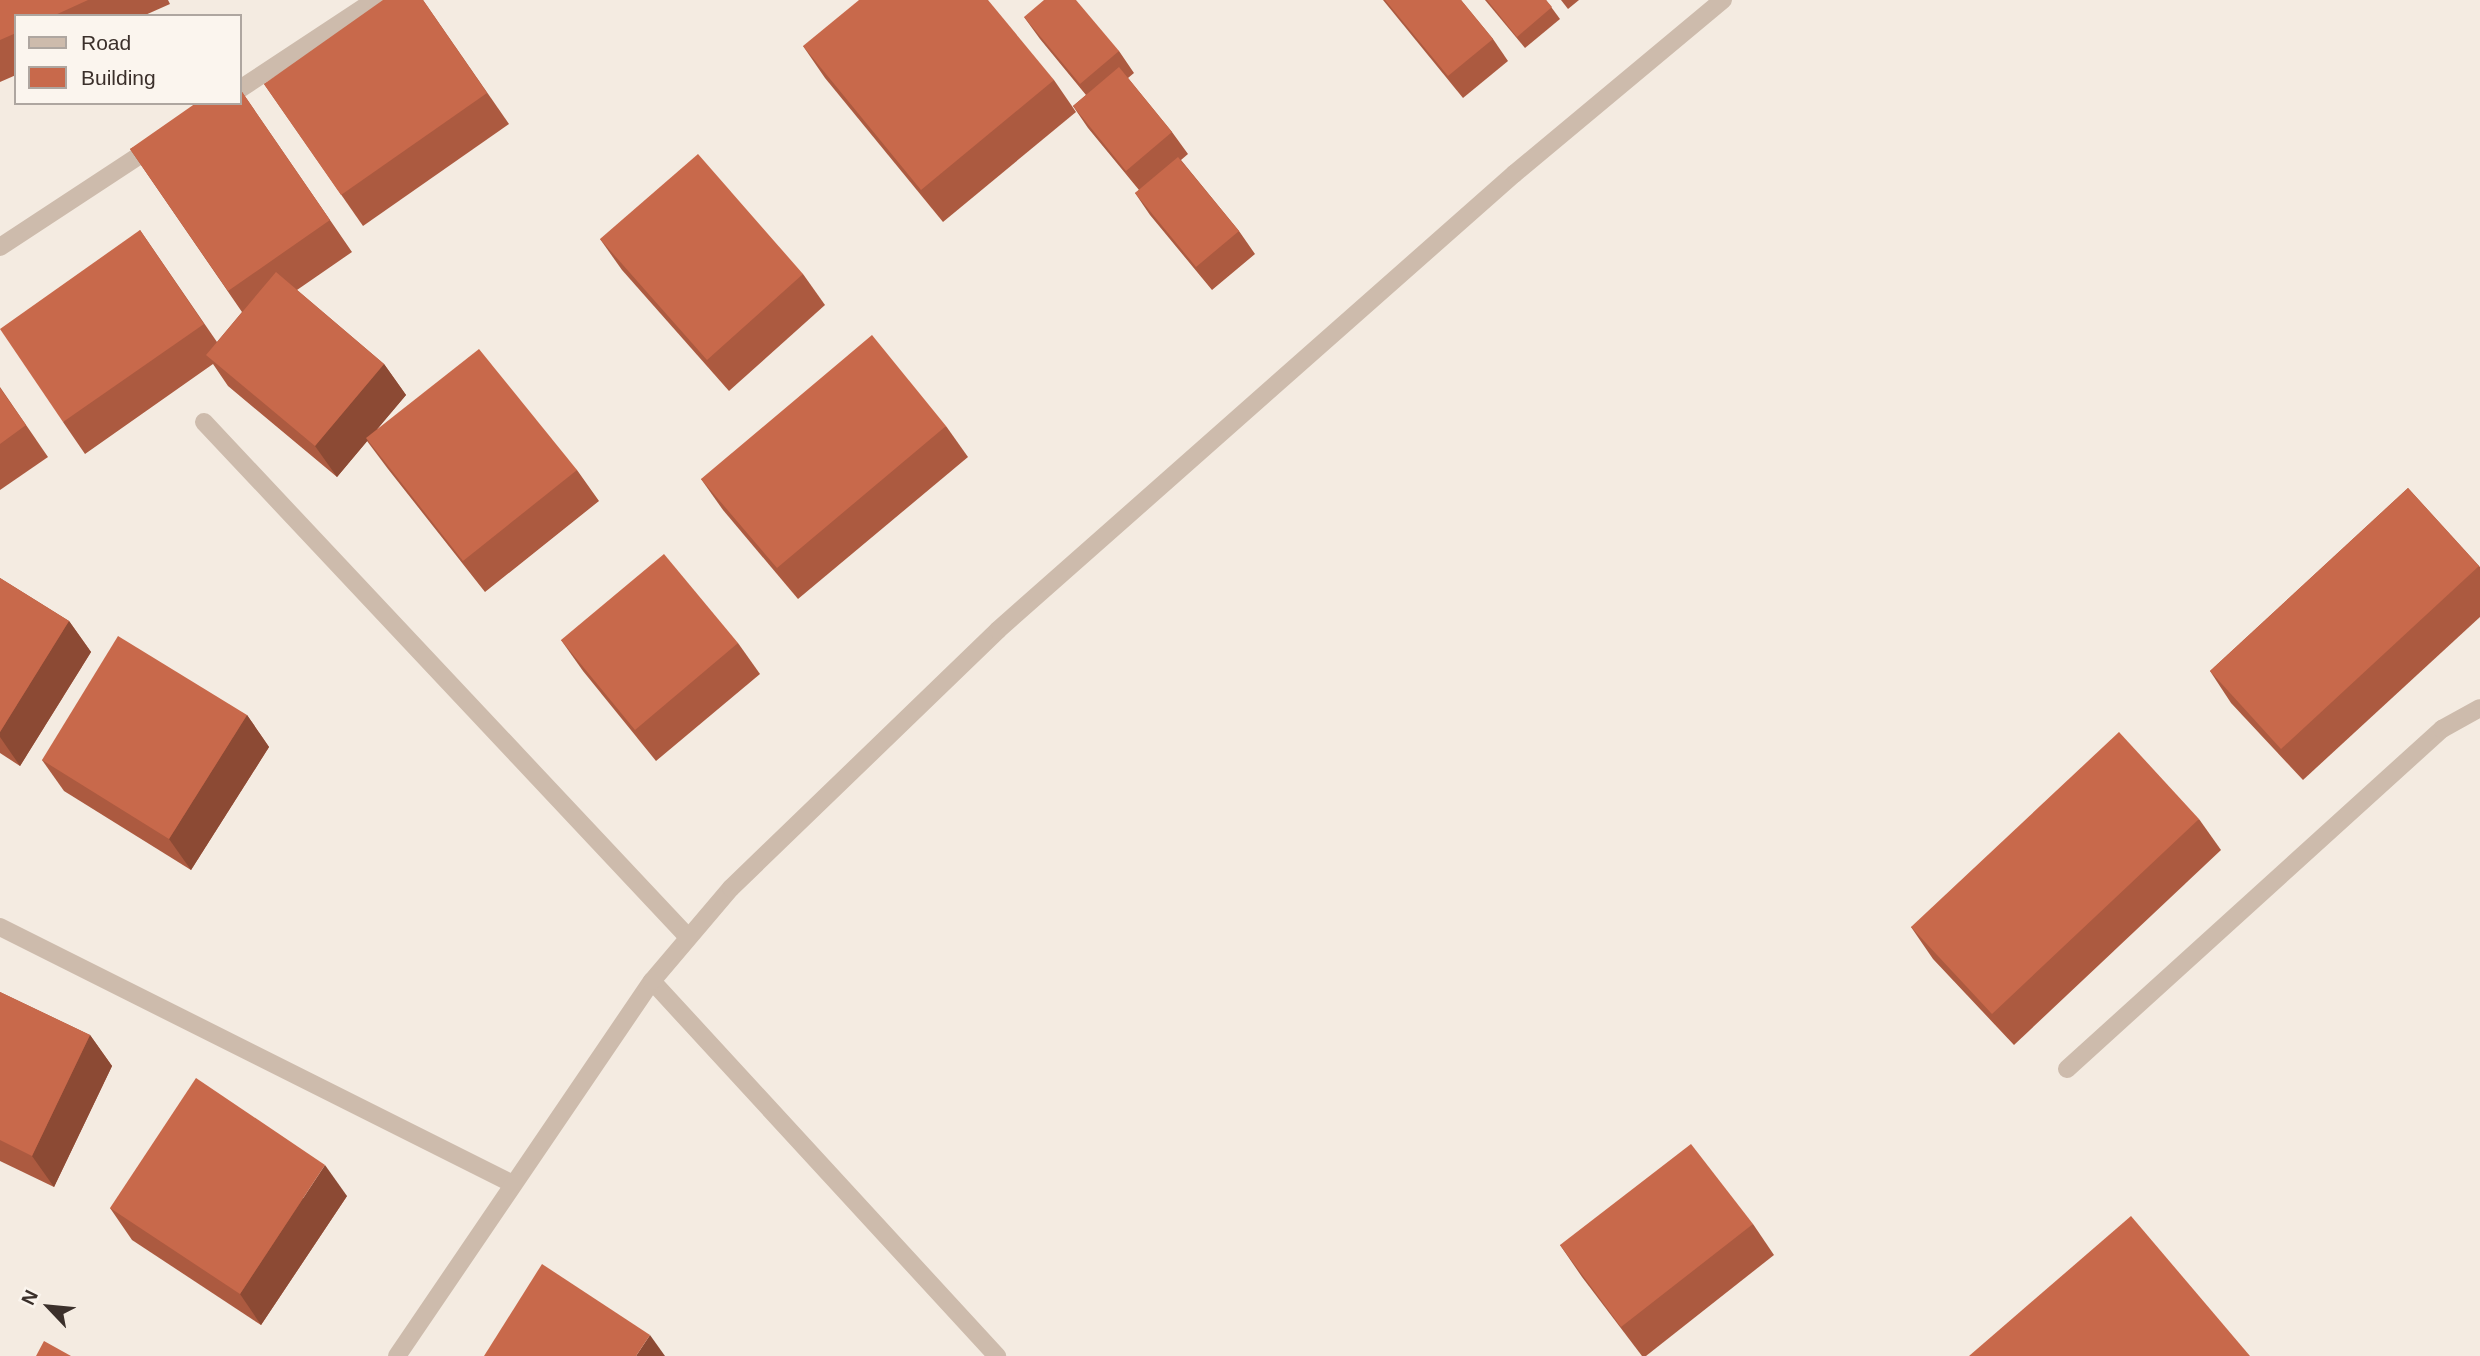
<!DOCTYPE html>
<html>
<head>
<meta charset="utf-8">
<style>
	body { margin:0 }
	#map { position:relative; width:2480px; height:1356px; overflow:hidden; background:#f4ebe1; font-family:Arial,sans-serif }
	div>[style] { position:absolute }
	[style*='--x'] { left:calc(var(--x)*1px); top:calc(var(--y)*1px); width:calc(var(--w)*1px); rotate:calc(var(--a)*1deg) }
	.lane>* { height:18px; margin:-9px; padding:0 9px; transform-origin:9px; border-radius:9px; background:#cdbbac }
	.street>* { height:18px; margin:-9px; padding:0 9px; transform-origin:9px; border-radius:9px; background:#cdbbac }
	.wall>* { inset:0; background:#ac5a40 }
	.shaded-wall>* { inset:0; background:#8c4a34 }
	.building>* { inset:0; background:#c8694b }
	span { translate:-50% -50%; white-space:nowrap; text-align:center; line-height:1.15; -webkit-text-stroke:7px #fbf5ee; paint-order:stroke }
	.legend { position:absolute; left:14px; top:14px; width:228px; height:91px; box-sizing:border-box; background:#fbf5ee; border:2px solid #aea6a0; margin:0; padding:9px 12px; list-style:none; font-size:21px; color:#3b302b }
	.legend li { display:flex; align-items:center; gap:14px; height:35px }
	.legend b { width:35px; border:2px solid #aea6a0 }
	.north { position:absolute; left:14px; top:1272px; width:70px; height:70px; -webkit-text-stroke:5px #fbf5ee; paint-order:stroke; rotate:296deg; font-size:19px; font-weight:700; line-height:28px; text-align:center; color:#3b302b }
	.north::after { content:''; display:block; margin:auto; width:24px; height:32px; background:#3b302b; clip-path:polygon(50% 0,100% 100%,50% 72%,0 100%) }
</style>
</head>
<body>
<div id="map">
	<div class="lane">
		<i style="--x:2067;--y:1069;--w:506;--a:-42.2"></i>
		<i style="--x:2442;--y:729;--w:43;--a:-28.9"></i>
	</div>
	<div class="street">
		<i style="--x:240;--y:89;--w:162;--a:-33.4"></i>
		<i style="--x:0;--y:247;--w:184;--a:-33.3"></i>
		<i style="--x:204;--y:422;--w:707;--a:46.78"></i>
		<i style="--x:0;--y:927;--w:572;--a:26.61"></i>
		<i style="--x:652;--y:981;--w:510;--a:47.39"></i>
		<i style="--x:397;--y:1356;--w:453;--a:-55.8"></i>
		<i style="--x:652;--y:981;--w:122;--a:-49.7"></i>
		<i style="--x:731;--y:888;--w:371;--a:-44"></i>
		<i style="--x:998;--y:630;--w:689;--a:-41.47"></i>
		<i style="--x:1514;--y:174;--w:272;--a:-39.8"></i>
	</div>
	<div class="wall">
		<i style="clip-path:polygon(0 0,168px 0,170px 4px,143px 16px,16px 16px,16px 75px,0 82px)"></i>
		<i style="clip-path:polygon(423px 0,509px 124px,363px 226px,264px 84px)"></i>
		<i style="clip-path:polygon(1383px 0,1461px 0,1493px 39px,1508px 61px,1463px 98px)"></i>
		<i style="clip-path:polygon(1485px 0,1546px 0,1560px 19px,1525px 48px)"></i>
		<i style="clip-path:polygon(1561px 0,1579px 0,1568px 9px)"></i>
		<i style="clip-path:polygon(1024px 17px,1119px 51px,1134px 73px,1128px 78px,1172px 132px,1188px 154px,1181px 160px,1239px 231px,1255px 254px,1212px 290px,1150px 215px,1135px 193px,1139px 190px,1088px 128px,1073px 106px,1086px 95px,1040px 39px)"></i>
		<i style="clip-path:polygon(803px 46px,1054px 80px,1076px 112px,943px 222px,825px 78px)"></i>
		<i style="clip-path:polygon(240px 89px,352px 252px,297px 290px,384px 364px,406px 395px,377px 429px,577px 470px,599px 501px,485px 592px,388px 469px,367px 441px,337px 477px,228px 386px,213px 364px,85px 454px,63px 422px,140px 230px,217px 342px,242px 312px,130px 149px)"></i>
		<i style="clip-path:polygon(600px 239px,803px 274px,825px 305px,729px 391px,622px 270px)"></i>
		<i style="clip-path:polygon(0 387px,48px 457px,0 490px)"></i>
		<i style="clip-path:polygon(946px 426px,968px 457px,798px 599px,723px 510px,701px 479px)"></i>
		<i style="clip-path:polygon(2408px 488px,2480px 567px,2480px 617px,2303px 780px,2231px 703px,2210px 671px)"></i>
		<i style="clip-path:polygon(0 578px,69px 621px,91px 652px,20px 766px,0 753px)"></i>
		<i style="clip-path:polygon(561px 640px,738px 643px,760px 674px,656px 761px,583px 671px)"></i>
		<i style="clip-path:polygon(247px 715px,269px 747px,191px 870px,64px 791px,42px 760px)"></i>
		<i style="clip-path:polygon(2199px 819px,2221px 850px,2014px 1045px,1933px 959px,1911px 927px)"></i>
		<i style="clip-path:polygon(0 992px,90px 1035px,112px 1066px,54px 1187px,0 1161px)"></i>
		<i style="clip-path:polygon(347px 1196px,261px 1325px,132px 1240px,110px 1208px)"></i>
		<i style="clip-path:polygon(1753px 1224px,1774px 1255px,1646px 1356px,1642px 1356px,1582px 1277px,1560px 1245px)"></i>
	</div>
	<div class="shaded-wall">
		<i style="clip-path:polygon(384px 364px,406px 395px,337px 477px,315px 446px)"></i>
		<i style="clip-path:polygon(69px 621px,91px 652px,20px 766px,0 737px,0 732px)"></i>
		<i style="clip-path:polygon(247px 715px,269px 747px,191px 870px,169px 839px)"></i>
		<i style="clip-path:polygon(90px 1035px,112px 1066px,54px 1187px,32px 1156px)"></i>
		<i style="clip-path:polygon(325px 1165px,347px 1196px,261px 1325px,240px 1294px)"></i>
		<i style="clip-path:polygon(650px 1335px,665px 1356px,636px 1356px)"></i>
	</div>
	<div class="building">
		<i style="clip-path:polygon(0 0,88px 0,53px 16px,16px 16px,16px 33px,0 40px)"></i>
		<i style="clip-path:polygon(383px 0,423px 0,487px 93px,341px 195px,264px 84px)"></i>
		<i style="clip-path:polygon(859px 0,988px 0,1054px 80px,921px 190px,803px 46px)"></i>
		<i style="clip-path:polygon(1044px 0,1076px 0,1119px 51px,1080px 84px,1024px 17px)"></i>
		<i style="clip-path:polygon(1385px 0,1461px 0,1493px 39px,1448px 76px)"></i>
		<i style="clip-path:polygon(1487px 0,1546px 0,1552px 7px,1517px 37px)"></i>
		<i style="clip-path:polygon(1119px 67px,1172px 132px,1126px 171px,1073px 106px)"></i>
		<i style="clip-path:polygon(240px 89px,330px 220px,228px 291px,130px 149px,196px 103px,240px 103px)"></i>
		<i style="clip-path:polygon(698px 154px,803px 274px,707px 360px,600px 239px)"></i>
		<i style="clip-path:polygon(1178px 157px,1239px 231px,1196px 267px,1135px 193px)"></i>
		<i style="clip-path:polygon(140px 230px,204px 324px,63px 422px,0 329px)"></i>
		<i style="clip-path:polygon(276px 272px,384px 364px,315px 446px,206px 355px)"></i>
		<i style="clip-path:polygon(872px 335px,946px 426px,777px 568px,701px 479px)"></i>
		<i style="clip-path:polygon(479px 349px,577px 470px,463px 561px,366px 438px)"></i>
		<i style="clip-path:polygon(0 388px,26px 425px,0 444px)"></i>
		<i style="clip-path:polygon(2408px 488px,2479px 566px,2281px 749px,2210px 671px)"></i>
		<i style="clip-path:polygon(664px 554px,738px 643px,635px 730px,561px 640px)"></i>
		<i style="clip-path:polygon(0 578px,69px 621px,0 732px)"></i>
		<i style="clip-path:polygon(118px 636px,247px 715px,169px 839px,42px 760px)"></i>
		<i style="clip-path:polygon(2119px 732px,2199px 819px,1992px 1014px,1911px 927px)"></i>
		<i style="clip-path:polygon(0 992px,90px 1035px,32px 1156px,0 1140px)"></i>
		<i style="clip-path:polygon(196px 1078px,325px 1165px,240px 1294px,110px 1208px)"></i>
		<i style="clip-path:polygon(1691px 1144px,1753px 1224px,1621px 1327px,1560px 1245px)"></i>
		<i style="clip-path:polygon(2131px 1216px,2250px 1356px,1969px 1356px)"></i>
		<i style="clip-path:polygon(542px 1264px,650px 1335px,636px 1356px,484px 1356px)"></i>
		<i style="clip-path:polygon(44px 1341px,71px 1356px,36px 1356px)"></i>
	</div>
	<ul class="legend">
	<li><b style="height:9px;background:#cdbbac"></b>Road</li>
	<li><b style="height:19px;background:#c8694b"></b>Building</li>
	</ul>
	<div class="north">N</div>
</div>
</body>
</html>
